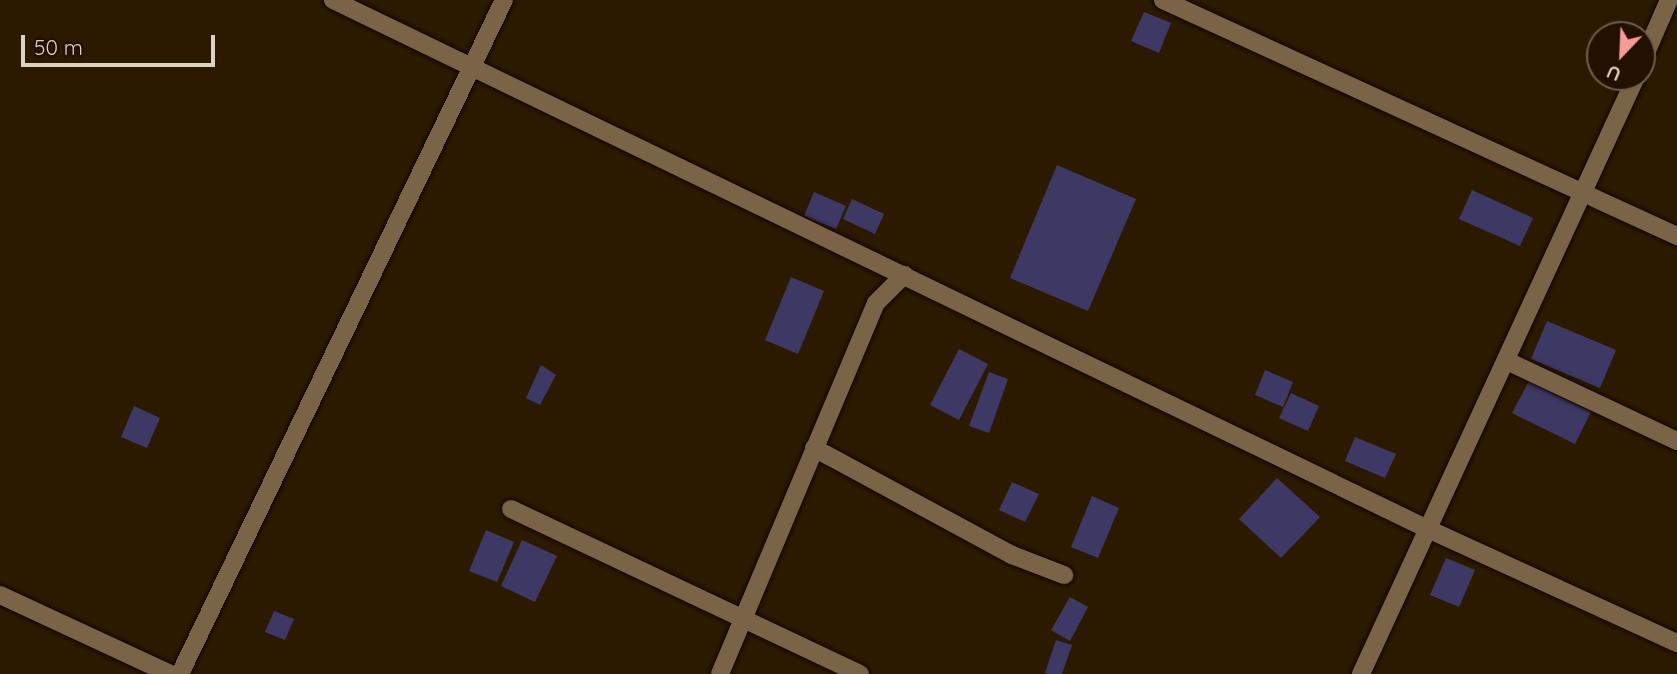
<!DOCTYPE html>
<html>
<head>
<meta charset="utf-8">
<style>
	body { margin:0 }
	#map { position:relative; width:1677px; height:674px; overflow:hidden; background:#2c1a00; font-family:Quicksand,sans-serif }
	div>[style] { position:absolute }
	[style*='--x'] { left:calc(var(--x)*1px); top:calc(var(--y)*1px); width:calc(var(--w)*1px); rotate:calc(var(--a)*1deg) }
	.building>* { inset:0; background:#3d3964 }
	.roads { filter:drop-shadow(0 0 2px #140400) drop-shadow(0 0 2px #140400) }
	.minor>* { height:18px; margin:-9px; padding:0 9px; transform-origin:9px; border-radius:9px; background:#7a6448 }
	span { translate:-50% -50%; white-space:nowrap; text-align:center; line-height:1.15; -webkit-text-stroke:6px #221000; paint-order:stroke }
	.north { position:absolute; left:1586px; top:21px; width:70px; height:70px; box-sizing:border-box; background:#221000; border:2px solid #6d5e4e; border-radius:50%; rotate:203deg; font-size:19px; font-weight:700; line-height:28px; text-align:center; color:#ded2c2 }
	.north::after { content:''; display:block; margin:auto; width:24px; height:32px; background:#f59c94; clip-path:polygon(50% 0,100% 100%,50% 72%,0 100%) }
	.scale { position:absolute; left:21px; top:35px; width:194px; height:32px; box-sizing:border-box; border:4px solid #ded2c2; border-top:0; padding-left:9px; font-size:21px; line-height:24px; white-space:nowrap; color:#ded2c2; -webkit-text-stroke:5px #221000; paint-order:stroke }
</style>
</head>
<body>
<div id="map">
	<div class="building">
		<i style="clip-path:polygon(1144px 12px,1171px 23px,1159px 53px,1131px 41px)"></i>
		<i style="clip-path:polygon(1057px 165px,1136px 199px,1088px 311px,1010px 278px)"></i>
		<i style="clip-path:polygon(1472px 190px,1533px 218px,1520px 246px,1459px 219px)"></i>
		<i style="clip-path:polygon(814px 192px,846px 206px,836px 229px,804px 216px)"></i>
		<i style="clip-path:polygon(852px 199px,884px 214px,875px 234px,843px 219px)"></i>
		<i style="clip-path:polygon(791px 277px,824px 291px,798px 354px,765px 340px)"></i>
		<i style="clip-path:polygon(1547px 321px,1616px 350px,1600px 388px,1531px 359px)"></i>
		<i style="clip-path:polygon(959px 349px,988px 364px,959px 420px,930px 405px)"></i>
		<i style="clip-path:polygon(541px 365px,556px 375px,540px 405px,526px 398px)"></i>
		<i style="clip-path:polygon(1265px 370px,1293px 382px,1283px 407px,1255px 395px)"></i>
		<i style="clip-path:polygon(989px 372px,1008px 379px,989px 433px,969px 426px)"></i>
		<i style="clip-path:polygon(1529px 381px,1591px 412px,1575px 444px,1512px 413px)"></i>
		<i style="clip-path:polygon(1291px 393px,1319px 406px,1308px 431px,1279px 418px)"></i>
		<i style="clip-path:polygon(134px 406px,160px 418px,147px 448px,121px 437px)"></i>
		<i style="clip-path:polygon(1355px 437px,1396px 454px,1385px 478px,1345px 461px)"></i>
		<i style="clip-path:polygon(1277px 478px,1320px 517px,1281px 558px,1239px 519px)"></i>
		<i style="clip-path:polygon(1012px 482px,1039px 494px,1025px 522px,999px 510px)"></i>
		<i style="clip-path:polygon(1092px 496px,1119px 508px,1098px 558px,1071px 547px)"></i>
		<i style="clip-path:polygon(486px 530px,514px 542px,497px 582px,469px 571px)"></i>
		<i style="clip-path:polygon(522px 540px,557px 556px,535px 602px,501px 586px)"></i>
		<i style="clip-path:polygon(1446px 558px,1475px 570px,1459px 607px,1430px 595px)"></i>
		<i style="clip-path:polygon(1070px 597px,1088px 607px,1070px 641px,1051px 630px)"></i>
		<i style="clip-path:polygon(274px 611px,294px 619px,285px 640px,265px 632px)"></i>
		<i style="clip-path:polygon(1056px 640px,1072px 645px,1062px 674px,1049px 674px,1045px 673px)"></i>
	</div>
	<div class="roads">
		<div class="minor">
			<i style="--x:333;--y:0;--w:1216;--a:25.79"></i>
			<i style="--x:1428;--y:529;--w:274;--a:24.6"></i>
			<i style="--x:1163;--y:0;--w:566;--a:24.66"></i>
			<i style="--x:1642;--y:62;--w:68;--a:-66.5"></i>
			<i style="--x:1507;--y:361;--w:188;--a:25.2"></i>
			<i style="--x:814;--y:448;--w:225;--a:28.4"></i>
			<i style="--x:1012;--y:555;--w:56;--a:21"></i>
			<i style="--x:511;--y:509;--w:386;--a:25.3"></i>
			<i style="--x:0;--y:595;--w:187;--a:24.9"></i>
			<i style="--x:180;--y:674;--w:748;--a:-64.33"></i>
			<i style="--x:720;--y:674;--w:402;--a:-67.2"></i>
			<i style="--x:876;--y:303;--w:40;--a:-45"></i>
			<i style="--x:1361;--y:674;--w:657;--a:-65.27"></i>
		</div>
	</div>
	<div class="north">U</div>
	<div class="scale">50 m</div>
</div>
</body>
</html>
